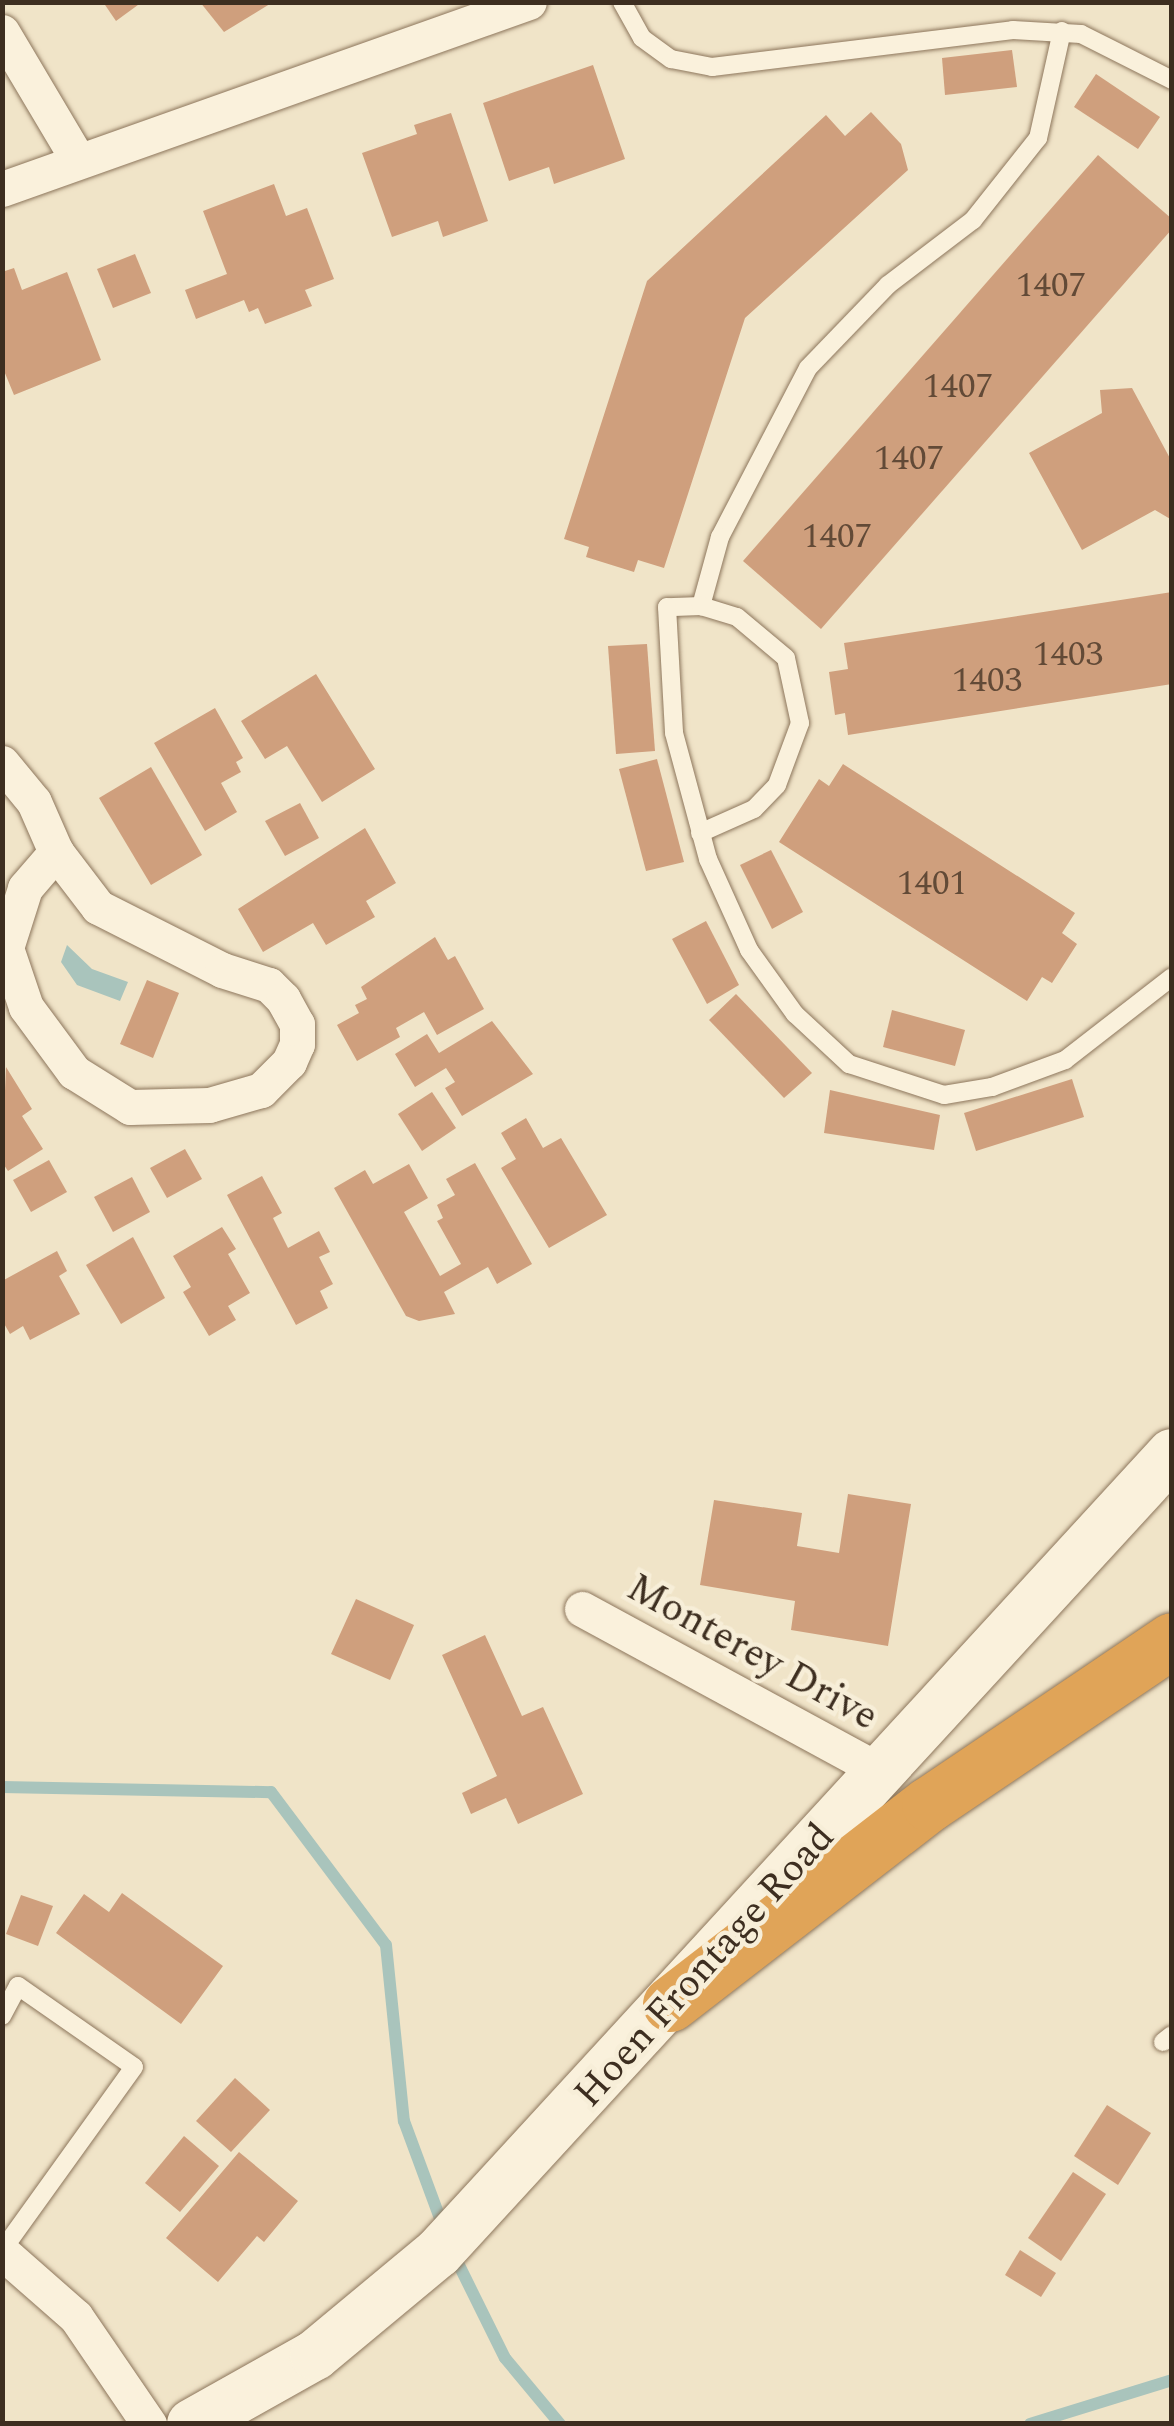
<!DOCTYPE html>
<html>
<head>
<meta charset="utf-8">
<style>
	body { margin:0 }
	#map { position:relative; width:1174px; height:2426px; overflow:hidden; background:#f0e4c8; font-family:Spectral,serif }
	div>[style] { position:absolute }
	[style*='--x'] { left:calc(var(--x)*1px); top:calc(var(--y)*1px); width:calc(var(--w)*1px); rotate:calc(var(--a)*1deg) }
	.water>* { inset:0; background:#a9c4bc }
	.stream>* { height:12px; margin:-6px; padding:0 6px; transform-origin:6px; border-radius:6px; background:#a9c4bc }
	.building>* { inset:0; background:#cf9f7d }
	.roads { filter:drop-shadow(0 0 2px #8d765c) drop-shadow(0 0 2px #8d765c) }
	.lane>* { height:18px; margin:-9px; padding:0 9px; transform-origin:9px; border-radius:9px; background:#faf1dc }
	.street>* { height:35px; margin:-17.5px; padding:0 17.5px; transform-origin:17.5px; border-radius:17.5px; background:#faf1dc }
	.secondary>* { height:50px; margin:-25px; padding:0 25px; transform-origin:25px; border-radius:25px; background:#faf1dc }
	.highway>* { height:55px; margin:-27.5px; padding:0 27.5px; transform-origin:27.5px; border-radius:27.5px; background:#e0a458 }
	span { translate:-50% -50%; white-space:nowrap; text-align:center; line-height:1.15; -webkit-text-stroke:9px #f7eed8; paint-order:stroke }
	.number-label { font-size:35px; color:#624a37 }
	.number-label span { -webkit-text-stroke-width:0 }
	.street-label { font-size:40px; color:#3d2e20 }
	.frame { position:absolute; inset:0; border:5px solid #3d2e20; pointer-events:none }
</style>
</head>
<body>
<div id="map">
	<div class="water">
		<i style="clip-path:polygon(67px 945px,92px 969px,128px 982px,120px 1001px,77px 985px,61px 962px)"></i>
	</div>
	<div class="stream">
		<i style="--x:2;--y:1787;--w:269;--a:1.1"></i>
		<i style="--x:271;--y:1792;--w:191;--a:53.1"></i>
		<i style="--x:386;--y:1945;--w:177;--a:84.2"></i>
		<i style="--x:404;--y:2121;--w:115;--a:69.7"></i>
		<i style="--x:453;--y:2253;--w:117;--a:63.7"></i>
		<i style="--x:505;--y:2358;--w:86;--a:50.2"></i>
		<i style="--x:1030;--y:2424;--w:149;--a:-17.2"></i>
	</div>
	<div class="building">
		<i style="clip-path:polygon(103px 2px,142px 2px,116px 21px)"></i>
		<i style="clip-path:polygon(200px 2px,273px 2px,224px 32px)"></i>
		<i style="clip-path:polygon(1012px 50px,1017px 87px,945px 95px,942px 58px)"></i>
		<i style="clip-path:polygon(593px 65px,625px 159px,554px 184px,549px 167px,509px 181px,483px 103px)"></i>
		<i style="clip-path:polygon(1096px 74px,1160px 117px,1138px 149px,1074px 107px)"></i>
		<i style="clip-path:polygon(871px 112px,901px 144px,908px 170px,745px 318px,664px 568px,638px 560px,634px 572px,586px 557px,589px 547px,564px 539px,647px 281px,826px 115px,845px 136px)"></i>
		<i style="clip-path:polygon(451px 113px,488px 221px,443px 237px,438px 221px,392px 237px,362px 153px,417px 134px,414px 125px)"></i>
		<i style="clip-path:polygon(1098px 155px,1172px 219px,1172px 229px,821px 629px,743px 561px)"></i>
		<i style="clip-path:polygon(274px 184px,286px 216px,307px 208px,334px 279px,305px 290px,312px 306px,265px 324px,258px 308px,249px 312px,244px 300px,196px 319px,185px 290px,227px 274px,203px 211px)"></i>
		<i style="clip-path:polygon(135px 254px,151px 293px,113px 308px,97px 269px)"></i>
		<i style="clip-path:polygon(14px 268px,22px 290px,67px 272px,101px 360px,14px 395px,2px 366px,2px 272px)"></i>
		<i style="clip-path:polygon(1132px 388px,1172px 462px,1172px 520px,1155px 510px,1082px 550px,1029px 453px,1102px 413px,1100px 390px)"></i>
		<i style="clip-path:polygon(1172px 592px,1172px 684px,848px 735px,845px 713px,835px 715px,829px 672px,848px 669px,844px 643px)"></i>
		<i style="clip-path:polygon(647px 644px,655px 751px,616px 754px,608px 646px)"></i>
		<i style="clip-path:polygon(316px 674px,375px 769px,322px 802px,287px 746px,265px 759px,241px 721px)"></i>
		<i style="clip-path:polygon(215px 708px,243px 758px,236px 762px,241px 772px,221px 783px,237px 812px,205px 831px,154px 743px)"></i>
		<i style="clip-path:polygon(657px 759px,684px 862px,646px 871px,619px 769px)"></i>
		<i style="clip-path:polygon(843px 764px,1075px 913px,1062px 933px,1077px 944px,1052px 983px,1042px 977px,1027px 1001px,779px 842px,819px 779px,829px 786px)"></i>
		<i style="clip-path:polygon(151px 767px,202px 855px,151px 885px,99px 798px)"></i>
		<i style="clip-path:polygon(300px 803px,319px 838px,285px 856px,265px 821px)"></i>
		<i style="clip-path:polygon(365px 828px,396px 883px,366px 901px,375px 917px,326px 945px,313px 923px,263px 952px,238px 909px)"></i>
		<i style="clip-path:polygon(771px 850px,803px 912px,772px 929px,740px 865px)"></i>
		<i style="clip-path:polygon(706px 921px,739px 985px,707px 1004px,672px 939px)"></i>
		<i style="clip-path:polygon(435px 937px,448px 960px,455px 956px,484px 1009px,437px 1035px,424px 1012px,396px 1028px,400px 1037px,357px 1061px,337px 1025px,359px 1013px,355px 1005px,367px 999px,361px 987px)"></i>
		<i style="clip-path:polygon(147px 980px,179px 993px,153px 1058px,120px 1044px)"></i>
		<i style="clip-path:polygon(736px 994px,812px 1073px,784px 1098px,709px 1020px)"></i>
		<i style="clip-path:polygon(892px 1010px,965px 1030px,955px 1066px,883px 1047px)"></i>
		<i style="clip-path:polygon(492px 1021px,533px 1074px,462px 1116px,445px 1088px,455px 1082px,446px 1068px,415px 1087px,395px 1054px,427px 1034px,439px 1053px)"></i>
		<i style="clip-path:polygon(6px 1067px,32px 1109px,22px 1116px,43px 1149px,8px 1171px,2px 1162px)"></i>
		<i style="clip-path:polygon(1072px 1079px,1084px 1117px,976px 1151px,964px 1113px)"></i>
		<i style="clip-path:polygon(830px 1090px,940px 1115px,934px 1150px,824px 1133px)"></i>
		<i style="clip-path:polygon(432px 1092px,456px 1128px,422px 1151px,398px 1114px)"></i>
		<i style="clip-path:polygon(526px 1118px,543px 1148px,561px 1138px,607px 1215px,549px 1248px,501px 1168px,516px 1159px,501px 1133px)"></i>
		<i style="clip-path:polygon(185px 1149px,202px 1179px,167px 1198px,150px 1168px)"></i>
		<i style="clip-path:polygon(49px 1160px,67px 1192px,31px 1212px,13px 1180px)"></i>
		<i style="clip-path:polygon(475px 1163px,532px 1264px,497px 1284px,488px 1267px,444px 1292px,455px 1314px,419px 1321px,406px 1316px,334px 1188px,365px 1170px,373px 1184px,409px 1164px,428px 1198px,404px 1212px,440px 1276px,461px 1264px,437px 1221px,443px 1218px,437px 1205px,455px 1195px,446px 1179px)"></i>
		<i style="clip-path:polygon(262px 1176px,282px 1213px,273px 1218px,288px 1248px,319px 1231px,330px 1252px,319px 1257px,333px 1284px,320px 1291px,328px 1308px,296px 1325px,227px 1195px)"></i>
		<i style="clip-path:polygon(132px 1177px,150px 1212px,113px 1232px,94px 1197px)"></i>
		<i style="clip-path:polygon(222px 1227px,236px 1249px,228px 1254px,250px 1293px,228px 1306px,236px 1320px,209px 1336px,183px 1292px,191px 1287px,173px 1256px)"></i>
		<i style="clip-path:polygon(133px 1237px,165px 1298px,121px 1324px,86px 1265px)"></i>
		<i style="clip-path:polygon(57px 1251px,67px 1271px,59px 1276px,80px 1314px,30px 1340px,23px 1326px,10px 1334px,2px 1320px,2px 1281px)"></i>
		<i style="clip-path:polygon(848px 1494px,911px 1504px,888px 1646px,791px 1630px,795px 1601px,700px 1585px,714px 1500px,802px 1513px,797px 1546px,839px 1553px)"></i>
		<i style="clip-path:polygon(356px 1599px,414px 1625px,390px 1680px,331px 1654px)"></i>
		<i style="clip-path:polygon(485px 1635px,522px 1716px,543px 1707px,583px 1794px,518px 1824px,506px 1798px,471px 1814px,462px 1793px,497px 1776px,442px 1655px)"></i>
		<i style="clip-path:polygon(122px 1893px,223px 1966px,181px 2024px,56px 1933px,84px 1894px,109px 1912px)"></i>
		<i style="clip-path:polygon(21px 1895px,53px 1906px,38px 1946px,6px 1934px)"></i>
		<i style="clip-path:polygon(235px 2078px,270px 2110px,231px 2152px,196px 2121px)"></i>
		<i style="clip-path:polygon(1107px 2105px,1151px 2133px,1118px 2185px,1074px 2156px)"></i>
		<i style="clip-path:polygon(184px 2136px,219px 2166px,180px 2212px,145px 2183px)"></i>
		<i style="clip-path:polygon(239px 2152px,298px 2201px,264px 2242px,257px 2236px,218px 2282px,166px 2238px)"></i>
		<i style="clip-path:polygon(1073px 2172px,1106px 2194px,1061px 2261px,1028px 2238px)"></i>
		<i style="clip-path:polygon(1020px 2250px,1056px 2273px,1041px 2297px,1005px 2275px)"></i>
	</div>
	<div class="roads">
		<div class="lane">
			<i style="--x:622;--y:2;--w:41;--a:60.9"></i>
			<i style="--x:642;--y:38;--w:36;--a:36"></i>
			<i style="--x:671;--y:59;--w:42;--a:11"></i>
			<i style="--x:712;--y:67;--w:303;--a:-7"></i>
			<i style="--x:1013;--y:30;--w:68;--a:3.4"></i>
			<i style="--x:1081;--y:34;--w:102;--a:26.8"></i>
			<i style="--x:1062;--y:31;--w:110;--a:102.6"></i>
			<i style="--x:1038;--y:138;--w:105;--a:128.4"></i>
			<i style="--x:973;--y:220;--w:107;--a:142.6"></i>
			<i style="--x:888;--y:285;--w:115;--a:133.9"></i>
			<i style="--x:808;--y:368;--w:191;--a:117.5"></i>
			<i style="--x:720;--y:537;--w:72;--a:105.4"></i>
			<i style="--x:701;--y:606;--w:34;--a:178"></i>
			<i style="--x:667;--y:607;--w:126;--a:86.8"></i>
			<i style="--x:674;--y:733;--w:131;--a:74.9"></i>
			<i style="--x:708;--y:859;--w:100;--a:65.7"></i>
			<i style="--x:749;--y:950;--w:79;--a:54.3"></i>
			<i style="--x:795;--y:1014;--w:74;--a:42.8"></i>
			<i style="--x:849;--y:1064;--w:100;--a:18.1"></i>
			<i style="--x:944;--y:1095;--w:49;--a:-9.5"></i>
			<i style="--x:992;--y:1087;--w:78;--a:-20.3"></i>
			<i style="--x:1065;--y:1060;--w:135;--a:-37.8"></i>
			<i style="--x:700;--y:833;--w:59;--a:-24"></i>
			<i style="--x:754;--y:809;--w:33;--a:-46"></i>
			<i style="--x:777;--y:785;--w:66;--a:-69.6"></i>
			<i style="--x:800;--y:723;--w:66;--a:-102.2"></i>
			<i style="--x:786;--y:658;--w:64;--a:-140.1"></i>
			<i style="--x:737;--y:617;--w:38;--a:-163"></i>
			<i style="--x:2;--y:2016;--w:34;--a:-62"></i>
			<i style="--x:18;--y:1986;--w:141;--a:34.9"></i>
			<i style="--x:134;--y:2067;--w:226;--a:125.7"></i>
			<i style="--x:1163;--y:2042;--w:11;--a:-38"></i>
		</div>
		<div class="street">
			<i style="--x:2;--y:32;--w:149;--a:59.3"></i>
			<i style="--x:2;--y:189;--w:559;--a:-19.54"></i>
			<i style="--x:2;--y:763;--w:50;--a:50.6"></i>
			<i style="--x:34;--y:802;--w:55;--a:66.3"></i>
			<i style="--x:56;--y:852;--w:69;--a:52.6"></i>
			<i style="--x:98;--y:907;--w:139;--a:26.9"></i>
			<i style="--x:222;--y:970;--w:49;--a:17.7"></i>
			<i style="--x:269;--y:985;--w:20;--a:45"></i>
			<i style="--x:283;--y:999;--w:29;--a:61"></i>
			<i style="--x:297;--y:1024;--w:20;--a:90"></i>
			<i style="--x:297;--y:1044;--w:20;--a:114"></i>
			<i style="--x:289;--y:1062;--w:40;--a:135"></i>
			<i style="--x:261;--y:1090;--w:54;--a:163.9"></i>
			<i style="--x:209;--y:1105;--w:79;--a:178.5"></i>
			<i style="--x:130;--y:1107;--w:66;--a:-148"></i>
			<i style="--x:74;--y:1072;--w:81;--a:-126.4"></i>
			<i style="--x:26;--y:1007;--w:62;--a:-108.7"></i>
			<i style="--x:6;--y:948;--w:63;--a:-72.4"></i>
			<i style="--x:25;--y:888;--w:48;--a:-49.3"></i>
			<i style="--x:582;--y:1609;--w:341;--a:28.5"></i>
			<i style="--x:2;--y:2252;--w:98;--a:41.3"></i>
			<i style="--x:76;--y:2317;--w:130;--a:55.7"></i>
		</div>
		<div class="secondary">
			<i style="--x:192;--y:2424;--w:141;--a:-29.3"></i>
			<i style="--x:315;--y:2355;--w:160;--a:-39.7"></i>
			<i style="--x:438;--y:2253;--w:1085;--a:-47.43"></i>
		</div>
		<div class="highway">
			<i style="--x:670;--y:2004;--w:327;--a:-37.7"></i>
			<i style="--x:929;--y:1804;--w:293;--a:-34"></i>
		</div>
	</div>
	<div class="number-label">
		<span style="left:1051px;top:286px">1407</span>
		<span style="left:958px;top:387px">1407</span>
		<span style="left:909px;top:459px">1407</span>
		<span style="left:837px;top:537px">1407</span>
		<span style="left:1068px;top:655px">1403</span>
		<span style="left:987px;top:681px">1403</span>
		<span style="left:932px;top:884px">1401</span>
	</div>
	<div class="street-label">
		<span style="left:752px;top:1653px;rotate:29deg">Monterey Drive</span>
		<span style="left:705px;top:1966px;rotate:-48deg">Hoen Frontage Road</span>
	</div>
	<div class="frame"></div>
</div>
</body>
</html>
